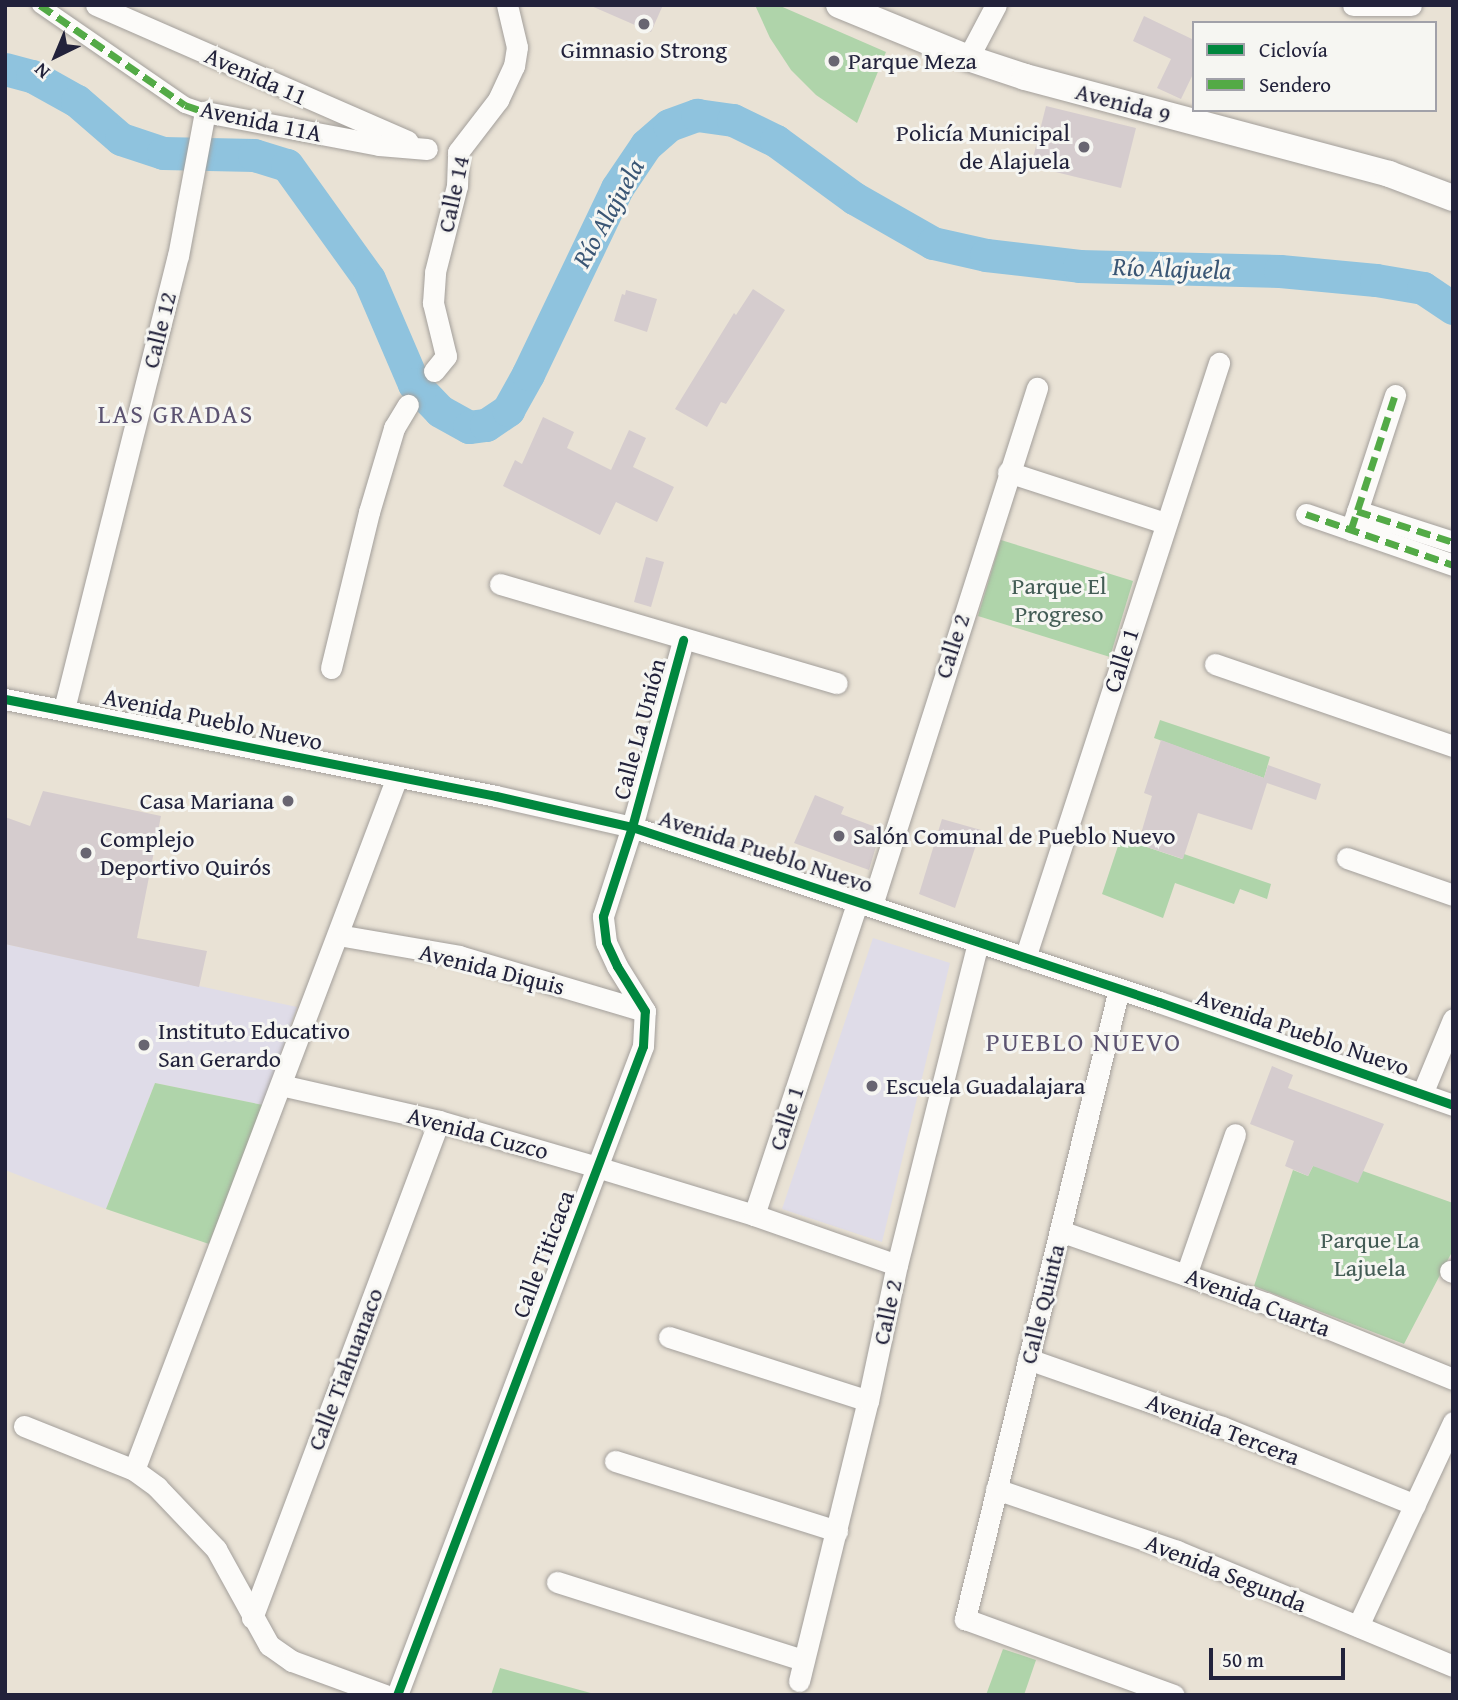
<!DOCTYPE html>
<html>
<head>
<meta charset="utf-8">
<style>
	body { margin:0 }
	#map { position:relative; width:1458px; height:1700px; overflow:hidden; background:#e9e2d5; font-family:"Gentium Book Plus",serif }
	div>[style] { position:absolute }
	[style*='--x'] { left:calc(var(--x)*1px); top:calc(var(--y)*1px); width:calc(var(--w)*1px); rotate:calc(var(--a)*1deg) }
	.built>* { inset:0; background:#dfdce8 }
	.green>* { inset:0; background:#afd4aa }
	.river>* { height:33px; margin:-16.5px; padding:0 16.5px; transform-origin:16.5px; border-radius:16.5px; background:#8fc3de }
	.building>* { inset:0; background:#d5ccce }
	.roads { filter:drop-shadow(0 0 2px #a39f9b) drop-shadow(0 0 2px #a39f9b) }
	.pedestrian>* { height:16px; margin:-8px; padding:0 8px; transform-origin:8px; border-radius:8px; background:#fcfbf9 }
	.minor>* { height:21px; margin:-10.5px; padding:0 10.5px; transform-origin:10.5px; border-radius:10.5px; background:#fcfbf9 }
	.tertiary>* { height:26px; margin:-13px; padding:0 13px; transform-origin:13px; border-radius:13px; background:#fcfbf9 }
	.quiet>* { height:7px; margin-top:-3.5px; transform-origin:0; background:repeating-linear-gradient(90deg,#53aa46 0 14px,transparent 0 21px) }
	.cycleway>* { height:9px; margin:-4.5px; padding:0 4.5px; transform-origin:4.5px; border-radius:4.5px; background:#00873e }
	.dots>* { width:19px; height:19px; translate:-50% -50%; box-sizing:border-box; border:4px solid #f6f6f2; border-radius:50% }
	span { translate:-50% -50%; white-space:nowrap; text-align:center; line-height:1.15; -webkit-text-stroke:6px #f6f6f2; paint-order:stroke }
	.poi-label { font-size:24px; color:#22223b }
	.left { translate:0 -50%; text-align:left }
	.right { translate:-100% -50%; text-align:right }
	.street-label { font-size:24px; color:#22223b }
	.park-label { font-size:24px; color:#435c55 }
	.water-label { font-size:26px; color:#3a5675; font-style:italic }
	.neighbourhood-label { font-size:26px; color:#5c5371; letter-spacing:2px }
	.frame { position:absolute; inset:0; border:7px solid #22223b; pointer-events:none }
	.legend { position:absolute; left:1192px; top:21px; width:245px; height:91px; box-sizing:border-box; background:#f6f6f2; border:2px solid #a1a1a9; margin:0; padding:9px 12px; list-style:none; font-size:21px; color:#22223b }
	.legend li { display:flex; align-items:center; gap:14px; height:35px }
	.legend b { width:35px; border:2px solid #a1a1a9 }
	.north { position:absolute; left:21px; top:21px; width:70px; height:70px; -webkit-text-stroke:5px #f6f6f2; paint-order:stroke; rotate:223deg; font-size:19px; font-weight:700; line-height:28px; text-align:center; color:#22223b }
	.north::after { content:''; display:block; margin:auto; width:24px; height:32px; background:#22223b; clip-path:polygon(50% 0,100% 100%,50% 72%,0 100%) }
	.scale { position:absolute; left:1209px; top:1648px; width:136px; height:32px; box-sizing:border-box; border:4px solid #22223b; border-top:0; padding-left:9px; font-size:21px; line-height:24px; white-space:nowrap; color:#22223b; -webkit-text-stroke:5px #f6f6f2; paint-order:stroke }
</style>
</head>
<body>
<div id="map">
	<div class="built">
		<i style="clip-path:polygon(873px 938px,950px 963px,882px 1242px,782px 1209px)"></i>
		<i style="clip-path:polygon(5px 944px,297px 1007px,263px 1105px,155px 1083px,106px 1209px,5px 1170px)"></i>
	</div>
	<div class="green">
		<i style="clip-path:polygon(755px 5px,778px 5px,886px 52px,857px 123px,816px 95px,791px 70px,770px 38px)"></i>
		<i style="clip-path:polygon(1001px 540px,1133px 581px,1110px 657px,978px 616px)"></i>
		<i style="clip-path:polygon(1160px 720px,1270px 757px,1264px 778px,1154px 738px)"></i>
		<i style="clip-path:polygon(1124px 828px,1141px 834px,1138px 844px,1182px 859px,1184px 854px,1271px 884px,1267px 899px,1240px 889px,1234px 904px,1175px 883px,1163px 918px,1102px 894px)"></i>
		<i style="clip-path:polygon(155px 1083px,263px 1105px,209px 1244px,106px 1209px)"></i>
		<i style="clip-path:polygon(1313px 1166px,1363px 1171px,1453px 1203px,1453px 1250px,1404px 1344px,1254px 1286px,1293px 1170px,1308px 1176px)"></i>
		<i style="clip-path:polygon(1003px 1649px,1036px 1660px,1024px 1695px,986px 1695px)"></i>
		<i style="clip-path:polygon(500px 1668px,598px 1695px,491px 1695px)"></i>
	</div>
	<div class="river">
		<i style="--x:5;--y:69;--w:28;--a:15"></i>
		<i style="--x:32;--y:76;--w:51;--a:29.1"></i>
		<i style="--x:77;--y:101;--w:58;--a:40.8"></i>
		<i style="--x:121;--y:139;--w:44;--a:18.4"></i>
		<i style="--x:163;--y:153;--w:91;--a:1.3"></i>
		<i style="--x:254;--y:155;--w:34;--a:17"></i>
		<i style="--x:287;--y:165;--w:140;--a:54.3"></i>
		<i style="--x:369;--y:279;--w:114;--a:66.8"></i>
		<i style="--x:414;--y:384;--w:37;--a:46"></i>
		<i style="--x:440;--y:411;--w:33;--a:29"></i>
		<i style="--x:469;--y:427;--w:17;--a:-7"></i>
		<i style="--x:486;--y:425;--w:27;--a:-34"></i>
		<i style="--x:508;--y:410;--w:41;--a:-60.9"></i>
		<i style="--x:528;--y:374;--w:206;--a:-64.4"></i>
		<i style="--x:617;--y:188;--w:52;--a:-56"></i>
		<i style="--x:646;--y:145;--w:30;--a:-41"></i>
		<i style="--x:669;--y:125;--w:30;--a:-20"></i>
		<i style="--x:697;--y:115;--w:36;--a:8"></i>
		<i style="--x:733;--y:120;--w:48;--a:26"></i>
		<i style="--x:776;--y:141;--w:97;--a:36.2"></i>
		<i style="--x:854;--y:198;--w:91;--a:29.7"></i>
		<i style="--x:933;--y:243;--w:54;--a:12.8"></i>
		<i style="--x:986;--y:255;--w:94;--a:6.7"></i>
		<i style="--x:1079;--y:266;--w:201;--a:1.4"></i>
		<i style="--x:1280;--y:271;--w:96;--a:5.4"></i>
		<i style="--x:1376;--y:280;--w:48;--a:9.7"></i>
		<i style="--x:1423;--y:288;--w:36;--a:34"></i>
	</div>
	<div class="building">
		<i style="clip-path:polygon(589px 5px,663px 5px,651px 32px)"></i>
		<i style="clip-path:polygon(1144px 16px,1194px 40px,1194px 72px,1181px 99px,1157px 88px,1171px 59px,1133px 41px)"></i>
		<i style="clip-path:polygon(1046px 106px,1136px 128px,1121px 188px,1031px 166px)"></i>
		<i style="clip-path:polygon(753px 289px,785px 310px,726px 404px,721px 402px,707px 427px,675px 409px,734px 313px,736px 315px)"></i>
		<i style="clip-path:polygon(626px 290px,657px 299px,647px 332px,614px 321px,622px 294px,625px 295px)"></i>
		<i style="clip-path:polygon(543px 417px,574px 432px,567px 448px,611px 470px,629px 430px,646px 438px,633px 467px,674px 487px,657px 522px,616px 502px,600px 535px,503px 486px,515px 460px,522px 464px)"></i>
		<i style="clip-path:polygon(646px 557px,664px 562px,651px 607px,634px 602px)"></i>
		<i style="clip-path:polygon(1161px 740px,1264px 778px,1268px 765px,1321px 784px,1316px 800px,1267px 783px,1252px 830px,1198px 813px,1183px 859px,1138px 844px,1152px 796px,1144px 793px)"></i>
		<i style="clip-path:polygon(43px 791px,161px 816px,137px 938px,207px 951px,199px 987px,5px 944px,5px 817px,30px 826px)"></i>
		<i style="clip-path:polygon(815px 795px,844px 807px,841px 814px,881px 829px,869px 870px,794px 843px)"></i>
		<i style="clip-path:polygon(942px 819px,981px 830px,955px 908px,919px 894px)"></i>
		<i style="clip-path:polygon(1272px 1066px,1293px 1075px,1288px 1088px,1384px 1124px,1358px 1183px,1313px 1166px,1308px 1176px,1285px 1166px,1294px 1141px,1250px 1124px)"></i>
	</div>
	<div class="roads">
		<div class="pedestrian">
			<i style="--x:40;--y:5;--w:176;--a:34.6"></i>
			<i style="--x:185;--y:105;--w:21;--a:19"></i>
		</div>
		<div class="minor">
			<i style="--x:96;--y:5;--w:340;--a:23.6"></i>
			<i style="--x:1353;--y:5;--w:58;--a:0"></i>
			<i style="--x:968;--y:58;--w:60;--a:-62.2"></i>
			<i style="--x:434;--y:371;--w:19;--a:-51"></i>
			<i style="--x:446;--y:356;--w:55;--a:-103.8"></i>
			<i style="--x:433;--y:303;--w:31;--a:-86"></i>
			<i style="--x:435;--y:272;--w:89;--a:-75.7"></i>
			<i style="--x:457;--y:186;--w:34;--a:-88"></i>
			<i style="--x:458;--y:152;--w:66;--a:-52.4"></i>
			<i style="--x:498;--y:100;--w:38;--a:-65"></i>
			<i style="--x:514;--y:66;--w:19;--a:-81"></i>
			<i style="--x:517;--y:47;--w:43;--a:-103.4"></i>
			<i style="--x:1008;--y:472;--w:165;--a:18"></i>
			<i style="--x:1357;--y:511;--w:101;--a:17.9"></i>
			<i style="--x:1306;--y:514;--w:156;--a:19.1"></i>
			<i style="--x:1351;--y:530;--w:142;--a:-71.9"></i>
			<i style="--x:500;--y:584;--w:351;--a:16.4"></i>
			<i style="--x:1215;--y:664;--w:252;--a:19"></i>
			<i style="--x:331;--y:668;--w:161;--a:-76.3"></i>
			<i style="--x:369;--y:512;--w:88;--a:-73.4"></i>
			<i style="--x:394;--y:428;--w:27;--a:-59"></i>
			<i style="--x:5;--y:699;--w:500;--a:11.18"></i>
			<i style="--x:496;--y:796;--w:139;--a:12.8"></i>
			<i style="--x:632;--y:827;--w:555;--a:18.37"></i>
			<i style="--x:1159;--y:1002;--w:312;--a:19.3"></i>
			<i style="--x:64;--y:709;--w:467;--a:-75.9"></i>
			<i style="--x:178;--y:256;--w:147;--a:-79.4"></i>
			<i style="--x:205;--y:112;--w:177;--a:10.7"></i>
			<i style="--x:379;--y:145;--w:48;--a:4.8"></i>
			<i style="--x:1347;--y:858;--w:112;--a:19.2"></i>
			<i style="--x:872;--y:905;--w:543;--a:-72.3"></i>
			<i style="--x:338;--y:935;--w:123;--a:9.8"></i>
			<i style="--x:459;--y:956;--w:194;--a:16.5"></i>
			<i style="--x:1025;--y:958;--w:626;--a:-71.94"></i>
			<i style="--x:1119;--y:989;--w:649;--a:103.74"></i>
			<i style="--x:965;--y:1619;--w:222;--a:20"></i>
			<i style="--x:281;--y:1085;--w:162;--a:12.8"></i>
			<i style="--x:439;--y:1121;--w:165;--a:16.2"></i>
			<i style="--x:597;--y:1167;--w:164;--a:17"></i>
			<i style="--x:754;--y:1215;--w:151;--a:19.3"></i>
			<i style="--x:1422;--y:1094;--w:81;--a:-67.5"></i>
			<i style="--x:754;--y:1215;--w:332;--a:-71.7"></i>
			<i style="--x:1060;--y:1231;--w:218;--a:19.3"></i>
			<i style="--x:1266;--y:1303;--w:202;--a:22.1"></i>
			<i style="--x:1450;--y:1271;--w:3;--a:18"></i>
			<i style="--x:1186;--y:1275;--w:149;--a:-70.8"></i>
			<i style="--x:669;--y:1337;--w:209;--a:17.8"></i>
			<i style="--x:1028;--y:1359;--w:206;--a:19.3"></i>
			<i style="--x:1222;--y:1427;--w:208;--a:22"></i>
			<i style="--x:24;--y:1426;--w:118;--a:21.8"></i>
			<i style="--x:134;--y:1470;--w:29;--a:36"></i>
			<i style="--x:157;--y:1487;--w:86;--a:46.4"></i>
			<i style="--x:216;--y:1549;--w:110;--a:61.1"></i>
			<i style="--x:269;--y:1645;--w:28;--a:35"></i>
			<i style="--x:292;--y:1661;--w:99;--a:20.1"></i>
			<i style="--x:615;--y:1461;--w:233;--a:17.5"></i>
			<i style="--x:134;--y:1470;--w:741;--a:-69.22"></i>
			<i style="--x:996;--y:1489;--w:191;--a:18.9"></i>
			<i style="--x:1177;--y:1551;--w:299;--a:22.6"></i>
			<i style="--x:557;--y:1582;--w:258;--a:17.6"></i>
			<i style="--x:252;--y:1618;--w:531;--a:-69.38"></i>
			<i style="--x:1358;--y:1626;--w:225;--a:-65"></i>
			<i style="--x:799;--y:1681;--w:288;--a:-76.2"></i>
			<i style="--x:868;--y:1401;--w:139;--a:-78"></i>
			<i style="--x:897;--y:1265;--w:332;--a:-75.9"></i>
			<i style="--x:397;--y:1695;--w:694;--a:-69.24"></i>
			<i style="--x:643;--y:1046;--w:35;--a:-87"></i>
			<i style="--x:645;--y:1011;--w:53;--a:-121.9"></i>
			<i style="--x:617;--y:966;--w:26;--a:-115"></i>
			<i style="--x:606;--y:942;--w:26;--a:-97"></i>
			<i style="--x:603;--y:916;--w:94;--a:-72"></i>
			<i style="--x:632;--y:827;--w:194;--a:-74.7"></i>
		</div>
		<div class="tertiary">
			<i style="--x:839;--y:5;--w:139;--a:22.3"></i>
			<i style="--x:968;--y:58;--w:60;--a:18.4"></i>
			<i style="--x:1025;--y:77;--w:377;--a:14.9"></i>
			<i style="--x:1389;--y:174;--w:68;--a:20.6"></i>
		</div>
	</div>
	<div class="quiet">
		<i style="--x:40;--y:5;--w:176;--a:34.6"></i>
		<i style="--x:185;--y:105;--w:21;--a:19"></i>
		<i style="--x:1357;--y:511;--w:101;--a:17.9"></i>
		<i style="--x:1306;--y:514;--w:156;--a:19.1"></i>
		<i style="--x:1351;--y:530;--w:142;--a:-71.9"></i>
	</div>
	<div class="cycleway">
		<i style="--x:5;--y:699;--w:500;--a:11.18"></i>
		<i style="--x:496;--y:796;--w:139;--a:12.8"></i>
		<i style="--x:632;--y:827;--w:555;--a:18.37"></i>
		<i style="--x:1159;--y:1002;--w:312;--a:19.3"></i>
		<i style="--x:397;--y:1695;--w:694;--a:-69.24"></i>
		<i style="--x:643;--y:1046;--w:35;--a:-87"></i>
		<i style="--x:645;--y:1011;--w:53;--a:-121.9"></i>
		<i style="--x:617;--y:966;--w:26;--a:-115"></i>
		<i style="--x:606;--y:942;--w:26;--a:-97"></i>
		<i style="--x:603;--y:916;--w:94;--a:-72"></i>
		<i style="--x:632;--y:827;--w:194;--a:-74.7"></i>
	</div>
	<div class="dots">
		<i style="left:644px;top:24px;background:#686571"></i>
		<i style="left:834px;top:61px;background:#686571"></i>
		<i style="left:1084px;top:147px;background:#686571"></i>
		<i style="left:288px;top:801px;background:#686571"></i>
		<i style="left:839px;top:836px;background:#686571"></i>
		<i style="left:86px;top:853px;background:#686571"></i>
		<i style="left:144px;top:1045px;background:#686571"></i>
		<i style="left:872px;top:1086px;background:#686571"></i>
	</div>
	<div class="poi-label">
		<span style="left:644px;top:50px">Gimnasio Strong</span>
		<span class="left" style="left:848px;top:61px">Parque Meza</span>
		<span class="right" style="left:1070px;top:147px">Policía Municipal<br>de Alajuela</span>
		<span class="right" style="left:274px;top:801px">Casa Mariana</span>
		<span class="left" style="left:853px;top:836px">Salón Comunal de Pueblo Nuevo</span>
		<span class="left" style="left:100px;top:853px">Complejo<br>Deportivo Quirós</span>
		<span class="left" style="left:158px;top:1045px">Instituto Educativo<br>San Gerardo</span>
		<span class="left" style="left:886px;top:1086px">Escuela Guadalajara</span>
	</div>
	<div class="street-label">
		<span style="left:256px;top:76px;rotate:24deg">Avenida 11</span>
		<span style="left:1123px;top:103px;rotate:15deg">Avenida 9</span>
		<span style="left:261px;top:121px;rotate:12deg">Avenida 11A</span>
		<span style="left:453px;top:194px;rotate:-78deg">Calle 14</span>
		<span style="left:159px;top:330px;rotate:-76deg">Calle 12</span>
		<span style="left:952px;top:646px;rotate:-72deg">Calle 2</span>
		<span style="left:1121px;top:660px;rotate:-72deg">Calle 1</span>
		<span style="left:213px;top:719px;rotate:12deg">Avenida Pueblo Nuevo</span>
		<span style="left:639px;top:729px;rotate:-75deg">Calle La Unión</span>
		<span style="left:766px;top:851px;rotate:18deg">Avenida Pueblo Nuevo</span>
		<span style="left:492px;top:969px;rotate:14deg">Avenida Diquis</span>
		<span style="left:1303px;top:1032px;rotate:19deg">Avenida Pueblo Nuevo</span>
		<span style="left:786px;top:1118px;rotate:-72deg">Calle 1</span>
		<span style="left:478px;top:1133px;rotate:15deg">Avenida Cuzco</span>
		<span style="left:543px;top:1254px;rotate:-69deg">Calle Titicaca</span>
		<span style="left:1258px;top:1302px;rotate:21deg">Avenida Cuarta</span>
		<span style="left:1042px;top:1304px;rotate:-76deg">Calle Quinta</span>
		<span style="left:887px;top:1312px;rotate:-78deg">Calle 2</span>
		<span style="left:345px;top:1369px;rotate:-69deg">Calle Tiahuanaco</span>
		<span style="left:1223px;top:1429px;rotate:21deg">Avenida Tercera</span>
		<span style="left:1226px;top:1573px;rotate:22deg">Avenida Segunda</span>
	</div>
	<div class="park-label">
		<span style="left:1059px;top:600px">Parque El<br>Progreso</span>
		<span style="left:1370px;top:1254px">Parque La<br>Lajuela</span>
	</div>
	<div class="water-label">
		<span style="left:608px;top:213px;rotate:-61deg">Río Alajuela</span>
		<span style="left:1172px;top:268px;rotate:2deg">Río Alajuela</span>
	</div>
	<div class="neighbourhood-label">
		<span style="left:176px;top:414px">LAS GRADAS</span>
		<span style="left:1084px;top:1042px">PUEBLO NUEVO</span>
	</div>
	<div class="frame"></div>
	<ul class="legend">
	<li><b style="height:9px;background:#00873e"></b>Ciclovía</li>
	<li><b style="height:9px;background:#53aa46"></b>Sendero</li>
	</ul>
	<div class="north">N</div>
	<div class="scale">50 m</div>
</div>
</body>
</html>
